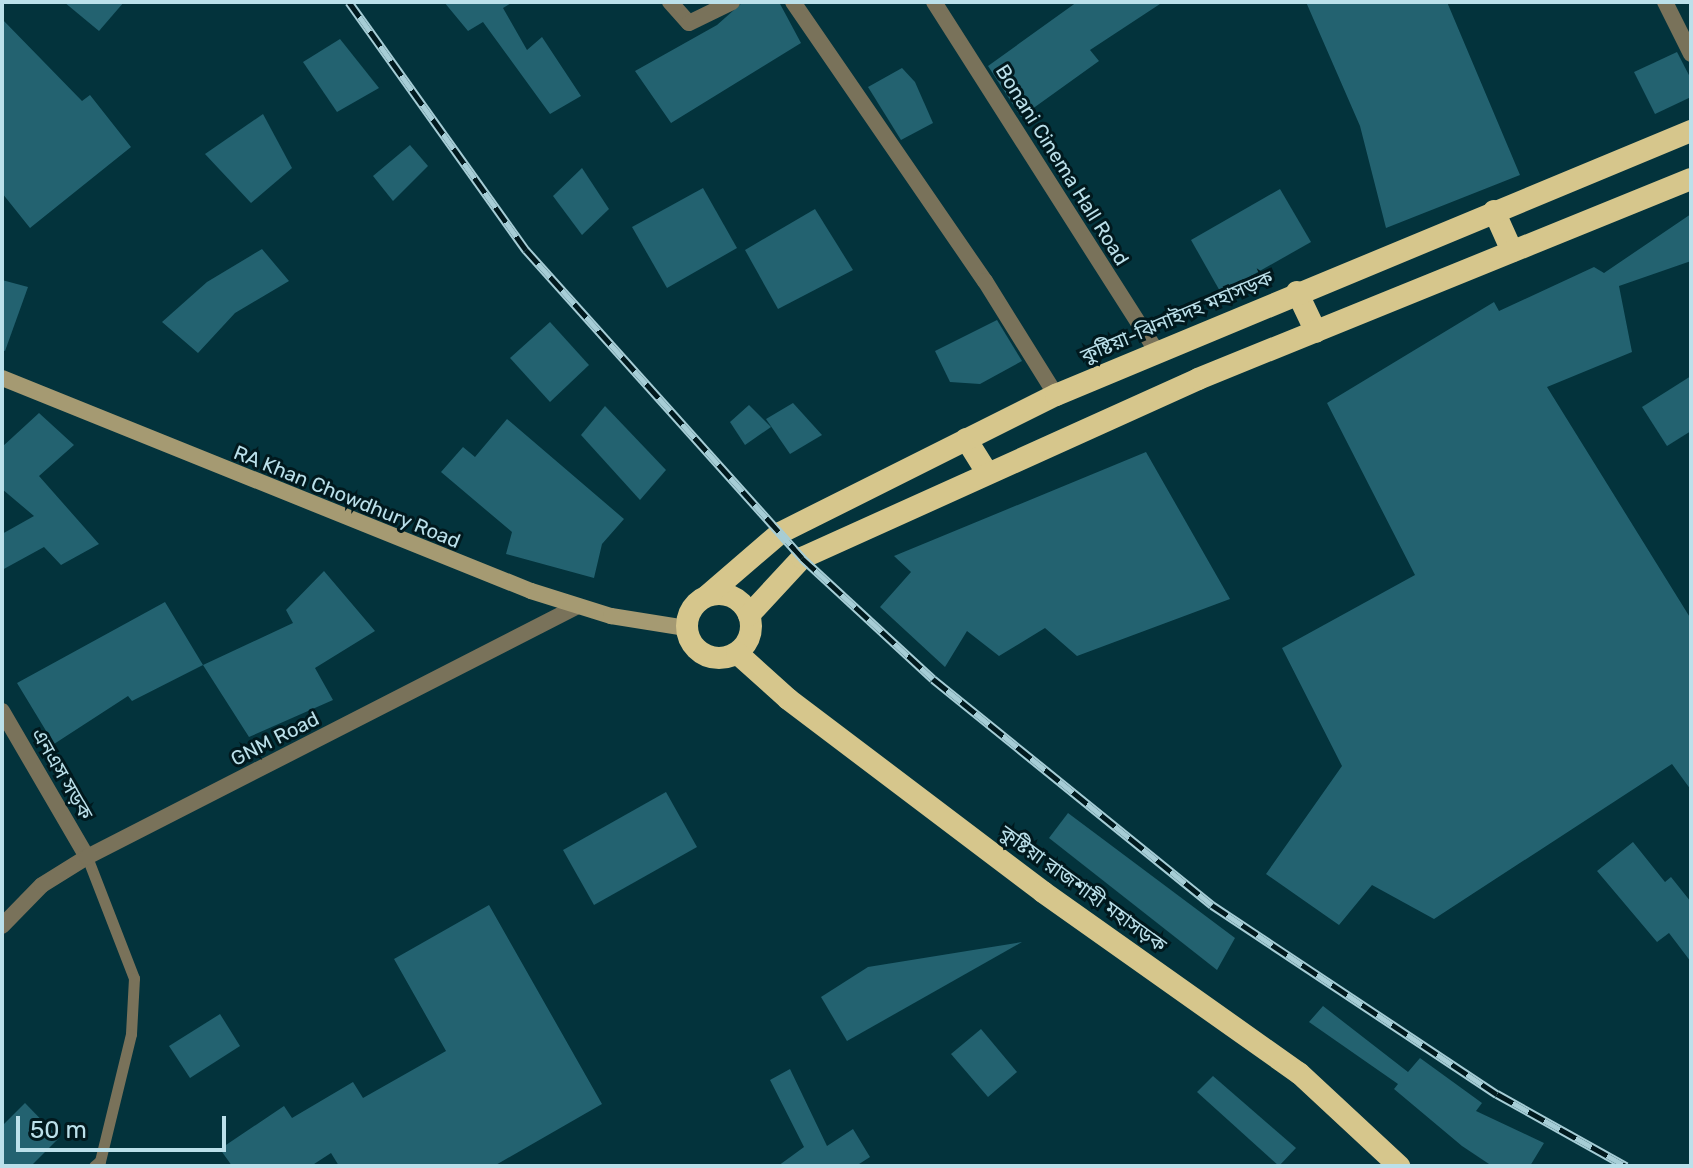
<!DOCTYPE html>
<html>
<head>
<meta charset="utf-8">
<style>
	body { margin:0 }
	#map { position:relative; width:1693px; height:1168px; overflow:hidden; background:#03333c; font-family:Rubik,"Noto Sans Bengali",sans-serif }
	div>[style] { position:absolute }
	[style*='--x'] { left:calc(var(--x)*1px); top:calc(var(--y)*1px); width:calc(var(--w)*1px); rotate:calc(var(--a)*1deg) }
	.building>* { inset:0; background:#236270 }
	.service>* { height:11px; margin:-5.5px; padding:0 5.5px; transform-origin:5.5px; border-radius:5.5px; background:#79725a }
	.minor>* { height:16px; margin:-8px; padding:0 8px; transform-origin:8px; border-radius:8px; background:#79725a }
	.tertiary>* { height:16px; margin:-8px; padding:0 8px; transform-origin:8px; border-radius:8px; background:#79725a }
	.secondary>* { height:16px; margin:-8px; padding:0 8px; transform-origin:8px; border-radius:8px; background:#a59a72 }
	.trunk>* { height:22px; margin:-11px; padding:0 11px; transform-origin:11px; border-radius:11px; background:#d6c68c }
	.trunk>.ring { margin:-11px; padding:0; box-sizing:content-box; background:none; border:22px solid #d6c68c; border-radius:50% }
	.rail>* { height:9px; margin-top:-4.5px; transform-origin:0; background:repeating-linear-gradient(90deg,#01191e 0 18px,#a6cdd6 0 36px); box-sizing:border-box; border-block:2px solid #a6cdd6 }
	span { translate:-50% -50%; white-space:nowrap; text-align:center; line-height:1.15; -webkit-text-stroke:6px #01191e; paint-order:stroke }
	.street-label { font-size:20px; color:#bbe0ea }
	.frame { position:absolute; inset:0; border:4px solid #bbe0ea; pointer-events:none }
	.scale { position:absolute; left:16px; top:1116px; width:210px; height:36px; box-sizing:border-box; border:4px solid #bbe0ea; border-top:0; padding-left:10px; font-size:24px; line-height:28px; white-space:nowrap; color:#bbe0ea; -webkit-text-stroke:6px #01191e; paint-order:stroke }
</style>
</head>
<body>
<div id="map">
	<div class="building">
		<i style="clip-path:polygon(64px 2px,124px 2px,99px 31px)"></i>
		<i style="clip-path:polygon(444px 2px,513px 2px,503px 8px,527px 50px,542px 37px,581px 96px,550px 114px,483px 22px,468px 31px)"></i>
		<i style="clip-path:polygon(743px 2px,779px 2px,801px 43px,671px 123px,635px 71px,717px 25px)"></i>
		<i style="clip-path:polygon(1077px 2px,1163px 2px,1090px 50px,1099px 61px,1021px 117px,988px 66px)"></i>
		<i style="clip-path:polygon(1306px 2px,1447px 2px,1520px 175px,1386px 228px,1360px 126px)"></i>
		<i style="clip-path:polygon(2px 19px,82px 101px,90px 95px,131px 147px,30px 228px,2px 193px)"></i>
		<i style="clip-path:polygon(340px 39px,379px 88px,337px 112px,303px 62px)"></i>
		<i style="clip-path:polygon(1677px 52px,1691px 79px,1691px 97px,1655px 114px,1634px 72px)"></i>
		<i style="clip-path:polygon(902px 68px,915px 82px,933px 123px,901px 140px,868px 87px)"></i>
		<i style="clip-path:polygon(263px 114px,292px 168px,251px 203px,205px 154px)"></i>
		<i style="clip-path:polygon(410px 145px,428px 166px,393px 201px,373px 176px)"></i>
		<i style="clip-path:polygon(582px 168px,609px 209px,582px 235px,553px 196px)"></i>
		<i style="clip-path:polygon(703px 188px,737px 248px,667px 288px,632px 227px)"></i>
		<i style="clip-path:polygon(1280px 189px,1311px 242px,1221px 293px,1191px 240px)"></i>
		<i style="clip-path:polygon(815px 209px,853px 270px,778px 309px,745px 250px)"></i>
		<i style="clip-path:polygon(1691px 214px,1691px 261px,1619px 286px,1632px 352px,1547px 387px,1691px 619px,1691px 790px,1672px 764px,1434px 919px,1372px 885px,1339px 925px,1266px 874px,1342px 766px,1282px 648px,1415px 575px,1327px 403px,1494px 302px,1499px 311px,1594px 267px,1604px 273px)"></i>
		<i style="clip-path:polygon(262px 249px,289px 281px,235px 313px,198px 353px,162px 322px,207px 282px)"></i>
		<i style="clip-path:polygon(2px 280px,28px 287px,5px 351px,2px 350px)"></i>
		<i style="clip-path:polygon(997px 320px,1022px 361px,980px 384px,950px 382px,935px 351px)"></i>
		<i style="clip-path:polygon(550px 322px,589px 365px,550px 402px,510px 358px)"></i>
		<i style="clip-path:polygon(1691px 376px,1691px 431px,1667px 446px,1642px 407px)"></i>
		<i style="clip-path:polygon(793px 403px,822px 435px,790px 454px,766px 419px)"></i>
		<i style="clip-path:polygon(749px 405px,771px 427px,745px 445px,730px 422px)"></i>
		<i style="clip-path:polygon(605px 406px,666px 470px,640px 500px,581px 435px)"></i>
		<i style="clip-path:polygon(39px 413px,74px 445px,39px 476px,99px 544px,61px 565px,44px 547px,2px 570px,2px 534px,34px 516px,2px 489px,2px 447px)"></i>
		<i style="clip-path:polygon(507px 419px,624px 519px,602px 544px,594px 578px,506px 554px,512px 532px,441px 472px,463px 447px,475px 457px)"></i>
		<i style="clip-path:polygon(1146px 452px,1230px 599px,1077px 656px,1045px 628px,999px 656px,967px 631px,945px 667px,880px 607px,911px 572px,894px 556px)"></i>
		<i style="clip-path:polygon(324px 571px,375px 631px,315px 668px,333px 700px,249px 737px,203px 665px,293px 623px,286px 610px)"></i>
		<i style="clip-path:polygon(165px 602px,203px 665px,132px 701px,128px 696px,54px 744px,17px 683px)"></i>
		<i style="clip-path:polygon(666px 792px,697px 847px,594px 905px,563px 850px)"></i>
		<i style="clip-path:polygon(1068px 813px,1235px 938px,1217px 970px,1049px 838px)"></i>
		<i style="clip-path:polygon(1633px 842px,1665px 882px,1671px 877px,1691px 902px,1691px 962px,1669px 933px,1657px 942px,1597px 871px)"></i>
		<i style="clip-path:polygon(489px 905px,602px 1104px,494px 1166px,339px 1166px,331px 1153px,311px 1166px,232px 1166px,220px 1149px,284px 1106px,292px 1118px,353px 1082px,363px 1098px,446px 1051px,394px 959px)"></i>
		<i style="clip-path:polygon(1022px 942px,847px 1041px,821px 997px,868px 967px)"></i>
		<i style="clip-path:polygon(1323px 1006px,1408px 1072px,1420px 1058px,1482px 1103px,1476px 1111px,1544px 1143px,1530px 1166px,1492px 1166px,1462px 1146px,1394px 1089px,1398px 1084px,1309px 1022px)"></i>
		<i style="clip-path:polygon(220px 1014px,240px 1046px,190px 1078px,169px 1046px)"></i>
		<i style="clip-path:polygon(981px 1029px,1017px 1072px,988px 1097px,951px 1054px)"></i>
		<i style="clip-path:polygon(790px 1069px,827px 1146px,853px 1129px,870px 1157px,856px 1166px,778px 1166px,804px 1147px,770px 1080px)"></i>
		<i style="clip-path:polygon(1213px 1076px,1296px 1148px,1279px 1166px,1197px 1092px)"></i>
		<i style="clip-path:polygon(25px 1103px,59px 1138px,31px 1166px,2px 1166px,2px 1126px)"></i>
	</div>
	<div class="service">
		<i style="--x:87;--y:857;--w:130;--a:68.8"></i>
		<i style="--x:134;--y:978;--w:56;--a:93.1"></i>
		<i style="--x:131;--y:1034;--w:131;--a:103.7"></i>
		<i style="--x:100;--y:1161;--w:8;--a:140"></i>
	</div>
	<div class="minor">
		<i style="--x:670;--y:2;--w:28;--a:48"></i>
		<i style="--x:689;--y:23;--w:48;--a:-26"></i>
		<i style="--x:793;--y:2;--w:339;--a:55.5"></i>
		<i style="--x:985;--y:281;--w:134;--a:58.1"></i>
		<i style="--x:934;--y:2;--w:413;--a:57.5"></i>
		<i style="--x:1665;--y:2;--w:58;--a:63.4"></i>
	</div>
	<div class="tertiary">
		<i style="--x:2;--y:711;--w:169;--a:59.8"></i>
		<i style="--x:2;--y:926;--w:57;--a:-45.7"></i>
		<i style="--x:42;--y:885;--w:53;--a:-31.9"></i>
		<i style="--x:87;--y:857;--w:551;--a:-27.08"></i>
	</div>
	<div class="secondary">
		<i style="--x:2;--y:378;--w:570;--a:21.93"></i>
		<i style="--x:531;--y:591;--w:84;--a:17.4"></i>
		<i style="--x:611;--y:616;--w:76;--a:9.1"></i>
	</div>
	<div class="trunk">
		<i style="--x:1494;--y:211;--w:44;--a:65.8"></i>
		<i style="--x:1297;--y:292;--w:44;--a:64.6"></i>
		<i style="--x:966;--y:439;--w:40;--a:58"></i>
		<i class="ring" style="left:687px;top:594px;width:42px;height:42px"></i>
		<i style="--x:708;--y:595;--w:95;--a:-40.7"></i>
		<i style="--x:780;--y:533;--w:309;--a:-26.6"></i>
		<i style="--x:1056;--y:395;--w:688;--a:-22.58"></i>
		<i style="--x:749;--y:615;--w:78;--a:-47.1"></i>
		<i style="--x:802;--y:558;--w:435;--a:-24.3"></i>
		<i style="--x:1198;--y:379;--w:532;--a:-22.08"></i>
		<i style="--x:737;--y:653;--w:69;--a:42"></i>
		<i style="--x:788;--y:699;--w:320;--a:37.1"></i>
		<i style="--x:1043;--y:892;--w:314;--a:35.3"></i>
		<i style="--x:1299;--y:1073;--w:137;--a:42.9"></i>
	</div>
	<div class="rail">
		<i style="--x:349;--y:2;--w:305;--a:54.5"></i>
		<i style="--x:526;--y:250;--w:414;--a:48.1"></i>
		<i style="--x:802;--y:558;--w:178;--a:42.7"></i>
		<i style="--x:933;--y:679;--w:359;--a:39"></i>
		<i style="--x:1212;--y:905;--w:342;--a:33.6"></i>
		<i style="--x:1497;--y:1094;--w:148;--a:29.2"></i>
	</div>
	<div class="street-label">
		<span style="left:1062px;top:165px;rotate:58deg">Bonani Cinema Hall Road</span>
		<span style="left:1177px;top:317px;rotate:-23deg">কুষ্টিয়া-ঝিনাইদহ মহাসড়ক</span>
		<span style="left:347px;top:497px;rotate:22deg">RA Khan Chowdhury Road</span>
		<span style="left:275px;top:739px;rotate:-27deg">GNM Road</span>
		<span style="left:62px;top:774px;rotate:60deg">এনএস সড়ক</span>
		<span style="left:1083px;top:889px;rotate:36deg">কুষ্টিয়া রাজশাহী মহাসড়ক</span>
	</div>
	<div class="frame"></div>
	<div class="scale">50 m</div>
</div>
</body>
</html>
